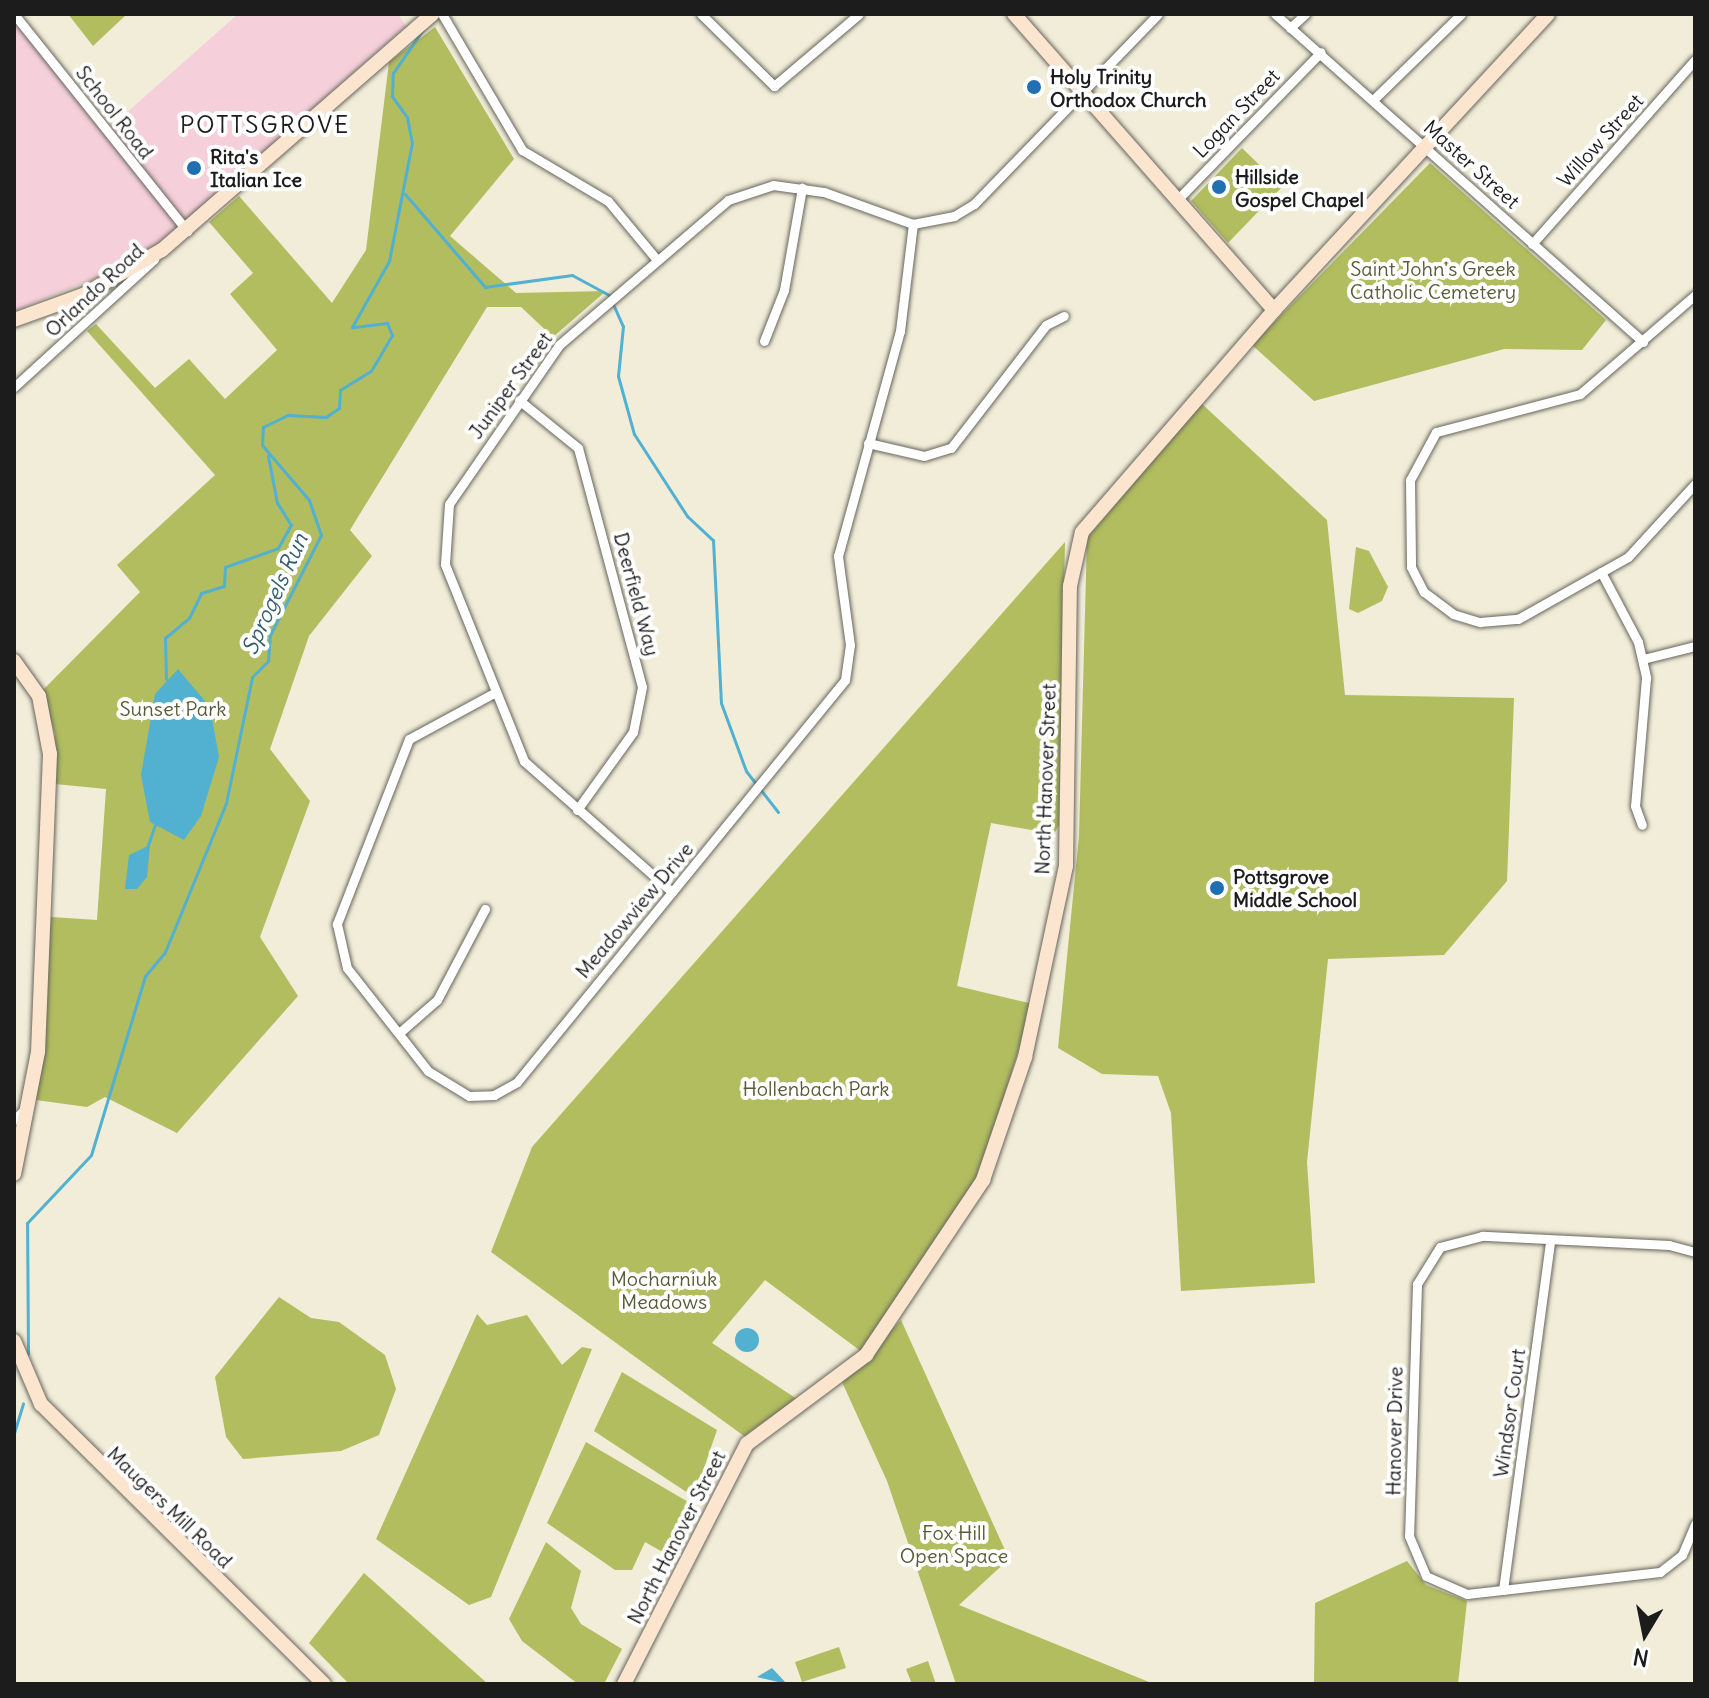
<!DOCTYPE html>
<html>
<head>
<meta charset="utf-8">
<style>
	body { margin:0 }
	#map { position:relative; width:1709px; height:1698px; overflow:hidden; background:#f1edd8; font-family:Delius,sans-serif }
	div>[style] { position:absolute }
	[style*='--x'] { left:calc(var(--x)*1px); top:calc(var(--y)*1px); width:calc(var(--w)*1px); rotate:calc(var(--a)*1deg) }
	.built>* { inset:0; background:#f5cfd9 }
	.green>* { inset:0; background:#b1bd5f }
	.water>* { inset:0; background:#52b0d1 }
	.round { border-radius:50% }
	.stream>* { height:3px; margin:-1.5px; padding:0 1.5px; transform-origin:1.5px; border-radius:1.5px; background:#52b0d1 }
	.roads { filter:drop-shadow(0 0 2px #67655e) drop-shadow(0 0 2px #67655e) }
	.street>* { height:9px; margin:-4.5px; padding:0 4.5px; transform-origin:4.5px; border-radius:4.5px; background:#fff }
	.secondary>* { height:14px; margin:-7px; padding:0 7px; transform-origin:7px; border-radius:7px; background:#fce5cf }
	.dots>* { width:22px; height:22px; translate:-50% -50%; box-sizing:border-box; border:4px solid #fff; border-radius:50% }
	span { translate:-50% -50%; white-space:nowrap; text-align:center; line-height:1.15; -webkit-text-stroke:8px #fff; paint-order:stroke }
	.poi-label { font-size:20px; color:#1c1c1c; font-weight:700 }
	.left { translate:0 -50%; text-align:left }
	.street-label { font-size:20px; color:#1c1c1c }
	.park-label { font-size:20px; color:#585c37 }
	.water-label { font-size:22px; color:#345f6d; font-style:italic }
	.quarter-label { font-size:24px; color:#1c1c1c; letter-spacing:2px }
	.frame { position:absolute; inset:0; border:16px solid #1c1c1c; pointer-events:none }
	.north { position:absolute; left:1605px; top:1594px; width:80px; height:80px; -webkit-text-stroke:6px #fff; paint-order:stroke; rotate:190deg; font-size:22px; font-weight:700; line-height:32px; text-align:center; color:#1c1c1c }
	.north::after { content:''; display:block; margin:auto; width:28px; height:36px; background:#1c1c1c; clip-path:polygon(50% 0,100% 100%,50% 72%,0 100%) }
</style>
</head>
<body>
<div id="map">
	<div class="built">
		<i style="clip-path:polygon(238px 14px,398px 14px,406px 26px,168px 237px,126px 266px,14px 311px,14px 22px,107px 130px)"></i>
	</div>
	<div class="green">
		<i style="clip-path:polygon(68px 14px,127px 14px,93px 46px)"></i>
		<i style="clip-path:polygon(435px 27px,514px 159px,450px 236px,516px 293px,606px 291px,553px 337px,521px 307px,487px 307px,350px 530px,372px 556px,309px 636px,270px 749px,310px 801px,260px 937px,298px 996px,177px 1133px,105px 1097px,87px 1107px,36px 1100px,51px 917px,97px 920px,106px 789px,55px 784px,55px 734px,42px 691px,140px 592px,117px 565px,215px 475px,87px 331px,96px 324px,155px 388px,189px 359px,225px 399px,277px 350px,230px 294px,253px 273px,209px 222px,239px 196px,332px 303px,366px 250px,389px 62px)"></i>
		<i style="clip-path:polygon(1242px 148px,1282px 187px,1228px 243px,1191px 201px)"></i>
		<i style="clip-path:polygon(1430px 163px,1606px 320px,1582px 350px,1504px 349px,1314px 401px,1252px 345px)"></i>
		<i style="clip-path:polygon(1201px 403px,1327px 520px,1345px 695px,1514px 698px,1507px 881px,1444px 955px,1328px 959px,1307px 1162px,1315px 1283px,1181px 1291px,1171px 1113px,1158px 1076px,1102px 1074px,1058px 1048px,1079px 836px,1087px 538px)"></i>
		<i style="clip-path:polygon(1065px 542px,1059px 825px,1054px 834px,991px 823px,957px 986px,1033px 1004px,978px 1180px,862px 1352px,765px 1280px,712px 1343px,797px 1399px,744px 1436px,491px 1252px,532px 1147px)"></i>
		<i style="clip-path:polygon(1356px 547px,1369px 551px,1388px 587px,1382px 601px,1358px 613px,1349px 609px)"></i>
		<i style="clip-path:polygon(279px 1297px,311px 1318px,339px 1322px,385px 1355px,396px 1389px,379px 1435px,341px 1451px,243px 1459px,226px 1437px,215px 1377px)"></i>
		<i style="clip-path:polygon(477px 1314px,487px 1325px,527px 1315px,562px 1365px,582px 1347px,592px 1349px,491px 1597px,469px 1605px,376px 1539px)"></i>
		<i style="clip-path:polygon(901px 1320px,1009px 1559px,959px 1605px,1154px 1684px,956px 1684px,887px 1481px,842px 1382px)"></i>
		<i style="clip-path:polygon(622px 1372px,717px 1430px,694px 1497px,594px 1431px)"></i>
		<i style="clip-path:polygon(586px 1442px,695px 1506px,668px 1555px,645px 1542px,632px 1570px,615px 1570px,547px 1523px)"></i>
		<i style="clip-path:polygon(546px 1542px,581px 1571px,571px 1608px,581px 1624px,622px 1649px,604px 1684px,578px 1684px,522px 1641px,509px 1619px)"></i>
		<i style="clip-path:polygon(1407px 1561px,1426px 1585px,1467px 1601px,1458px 1684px,1314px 1684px,1315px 1603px)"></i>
		<i style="clip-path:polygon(364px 1573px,488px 1684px,349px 1684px,309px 1643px)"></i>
		<i style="clip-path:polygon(839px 1647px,846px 1668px,802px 1682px,795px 1662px)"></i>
		<i style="clip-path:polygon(928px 1661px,936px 1684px,912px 1684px,906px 1669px)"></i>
	</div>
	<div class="water">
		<i style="clip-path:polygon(178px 669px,210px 707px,219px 757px,201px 816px,184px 840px,150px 822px,141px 775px,155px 694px)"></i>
		<i style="clip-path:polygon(150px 845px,147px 877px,137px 889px,125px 889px,129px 855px)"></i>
		<i class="round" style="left:735px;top:1328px;width:24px;height:24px"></i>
		<i style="clip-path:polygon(772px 1668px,787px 1684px,757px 1677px)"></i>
	</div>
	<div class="stream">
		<i style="--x:405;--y:194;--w:123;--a:49.3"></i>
		<i style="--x:485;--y:287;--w:88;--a:-7.9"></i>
		<i style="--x:572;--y:275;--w:42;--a:28.4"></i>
		<i style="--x:609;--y:295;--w:34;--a:66"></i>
		<i style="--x:623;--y:326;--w:50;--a:95.7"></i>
		<i style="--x:618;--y:376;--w:60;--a:74.6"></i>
		<i style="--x:634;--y:434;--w:98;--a:57.1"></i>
		<i style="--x:687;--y:516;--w:35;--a:43"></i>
		<i style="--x:713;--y:540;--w:163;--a:87.2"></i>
		<i style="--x:721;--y:703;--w:72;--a:69.8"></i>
		<i style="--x:746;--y:771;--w:52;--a:52"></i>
		<i style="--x:166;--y:679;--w:41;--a:-91.4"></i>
		<i style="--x:165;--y:638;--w:31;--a:-40"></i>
		<i style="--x:189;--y:618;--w:28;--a:-64"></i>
		<i style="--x:201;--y:593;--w:24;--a:-17"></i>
		<i style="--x:224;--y:586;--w:19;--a:-87"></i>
		<i style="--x:225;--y:567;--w:56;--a:-19.7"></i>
		<i style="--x:278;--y:548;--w:26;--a:-61"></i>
		<i style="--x:291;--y:525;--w:26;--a:-122"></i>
		<i style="--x:277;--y:503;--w:48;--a:-100.8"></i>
		<i style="--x:147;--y:848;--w:24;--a:-71"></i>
		<i style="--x:28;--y:1354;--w:131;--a:-90.4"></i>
		<i style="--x:27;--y:1223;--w:93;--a:-46.7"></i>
		<i style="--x:91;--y:1155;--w:187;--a:-73.2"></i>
		<i style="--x:145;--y:976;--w:31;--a:-50"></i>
		<i style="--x:165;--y:952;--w:161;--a:-67.7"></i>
		<i style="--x:226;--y:803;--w:129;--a:-78.3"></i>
		<i style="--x:252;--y:677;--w:23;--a:-45"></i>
		<i style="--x:268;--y:661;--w:26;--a:-86"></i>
		<i style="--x:270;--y:635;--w:112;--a:-63"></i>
		<i style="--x:321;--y:535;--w:37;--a:-109"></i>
		<i style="--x:309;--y:500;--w:72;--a:-130.5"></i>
		<i style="--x:262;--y:445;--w:18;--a:-87"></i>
		<i style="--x:263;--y:427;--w:28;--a:-26"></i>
		<i style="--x:288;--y:415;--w:38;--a:3"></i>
		<i style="--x:326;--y:417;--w:16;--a:-35"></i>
		<i style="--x:339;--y:408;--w:18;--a:-87"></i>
		<i style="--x:340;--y:390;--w:36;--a:-32"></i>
		<i style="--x:371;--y:371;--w:42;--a:-59.7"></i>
		<i style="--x:392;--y:335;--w:13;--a:-113"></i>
		<i style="--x:387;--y:323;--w:35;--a:173"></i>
		<i style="--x:352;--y:327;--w:76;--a:-60.7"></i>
		<i style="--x:389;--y:261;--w:120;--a:-79"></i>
		<i style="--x:412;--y:143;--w:26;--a:-101"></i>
		<i style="--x:407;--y:117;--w:26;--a:-126"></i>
		<i style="--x:392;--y:96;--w:23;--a:-88"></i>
		<i style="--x:393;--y:73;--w:55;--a:-55.4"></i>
		<i style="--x:14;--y:1433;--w:31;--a:-73"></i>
	</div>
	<div class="roads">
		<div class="street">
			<i style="--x:14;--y:14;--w:278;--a:51.4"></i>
			<i style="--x:442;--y:14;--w:158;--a:59.5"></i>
			<i style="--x:522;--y:150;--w:100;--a:30.7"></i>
			<i style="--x:608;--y:201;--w:77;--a:50.3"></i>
			<i style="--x:701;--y:14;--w:103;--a:44.6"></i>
			<i style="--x:774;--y:86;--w:111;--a:-40.3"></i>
			<i style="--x:1275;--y:14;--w:493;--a:41.7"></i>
			<i style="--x:1290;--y:28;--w:21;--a:-43"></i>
			<i style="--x:1373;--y:100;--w:123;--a:-44.3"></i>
			<i style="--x:1177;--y:200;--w:206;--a:-45.8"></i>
			<i style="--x:1532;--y:244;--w:246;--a:-48.5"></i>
			<i style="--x:1695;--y:295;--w:152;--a:139.3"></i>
			<i style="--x:1580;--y:394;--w:149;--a:165.2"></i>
			<i style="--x:1436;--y:432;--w:55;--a:118.4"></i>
			<i style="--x:1410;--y:480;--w:87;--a:89.3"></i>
			<i style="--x:1411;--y:567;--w:28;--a:63"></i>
			<i style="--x:1424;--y:592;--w:36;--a:37"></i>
			<i style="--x:1453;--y:614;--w:28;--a:17"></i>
			<i style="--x:1480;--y:622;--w:38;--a:-5"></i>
			<i style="--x:1518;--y:619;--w:126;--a:-29.4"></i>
			<i style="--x:1628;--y:557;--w:99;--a:-47.5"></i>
			<i style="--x:764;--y:341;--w:55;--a:-68.6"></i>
			<i style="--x:784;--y:290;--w:104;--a:-80"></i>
			<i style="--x:14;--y:387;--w:190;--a:-42.4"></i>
			<i style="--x:519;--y:400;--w:76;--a:39.1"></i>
			<i style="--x:578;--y:448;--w:247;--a:75"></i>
			<i style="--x:642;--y:687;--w:46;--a:101.3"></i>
			<i style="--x:633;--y:732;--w:96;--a:125.7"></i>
			<i style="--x:868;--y:443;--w:57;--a:13.1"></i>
			<i style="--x:924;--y:456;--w:28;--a:-17"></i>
			<i style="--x:951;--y:448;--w:155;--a:-52.3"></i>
			<i style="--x:1046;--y:325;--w:20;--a:-27"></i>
			<i style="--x:1601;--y:572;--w:79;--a:62.1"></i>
			<i style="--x:1638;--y:642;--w:37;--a:77"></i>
			<i style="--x:1646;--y:678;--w:128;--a:94.9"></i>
			<i style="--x:1635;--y:806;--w:20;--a:70"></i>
			<i style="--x:1643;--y:659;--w:54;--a:-14"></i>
			<i style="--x:492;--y:694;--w:94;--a:151.5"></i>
			<i style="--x:409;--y:739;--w:199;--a:111.3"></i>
			<i style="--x:337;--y:924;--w:45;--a:77.2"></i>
			<i style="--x:347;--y:968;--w:131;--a:51.8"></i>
			<i style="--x:428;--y:1071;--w:48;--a:31.4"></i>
			<i style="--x:469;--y:1096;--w:25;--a:-2"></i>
			<i style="--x:494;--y:1095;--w:26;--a:-29"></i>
			<i style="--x:517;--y:1082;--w:519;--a:-50.79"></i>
			<i style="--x:845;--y:680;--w:35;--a:-82"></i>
			<i style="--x:850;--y:645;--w:90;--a:-97.7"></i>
			<i style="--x:838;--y:556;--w:233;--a:-74.6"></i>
			<i style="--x:900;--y:331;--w:108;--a:-83.1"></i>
			<i style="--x:672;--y:892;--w:198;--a:-138.5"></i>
			<i style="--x:524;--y:761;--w:212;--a:-111.9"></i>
			<i style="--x:445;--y:564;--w:60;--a:-86.2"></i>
			<i style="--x:449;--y:504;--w:193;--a:-55.3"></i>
			<i style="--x:559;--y:345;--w:223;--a:-40.6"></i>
			<i style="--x:728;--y:200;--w:47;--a:-18.4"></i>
			<i style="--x:773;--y:185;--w:51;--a:7.8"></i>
			<i style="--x:824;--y:192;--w:95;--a:19.8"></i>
			<i style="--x:913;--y:224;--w:42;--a:-11"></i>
			<i style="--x:954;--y:216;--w:23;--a:-31"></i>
			<i style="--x:974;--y:204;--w:264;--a:-45.9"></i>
			<i style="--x:399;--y:1033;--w:50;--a:-41"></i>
			<i style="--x:437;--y:1000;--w:103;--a:-62.2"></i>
			<i style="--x:14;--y:1120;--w:17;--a:-45"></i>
			<i style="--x:1695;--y:1252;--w:27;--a:-165"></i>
			<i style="--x:1669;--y:1245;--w:187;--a:-177.2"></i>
			<i style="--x:1482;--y:1236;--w:43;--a:165.3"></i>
			<i style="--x:1440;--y:1247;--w:44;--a:121.9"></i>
			<i style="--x:1417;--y:1284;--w:252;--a:91.8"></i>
			<i style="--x:1409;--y:1536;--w:43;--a:67"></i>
			<i style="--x:1426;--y:1576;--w:45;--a:23.7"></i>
			<i style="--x:1467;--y:1594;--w:194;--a:-6.5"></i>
			<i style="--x:1660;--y:1572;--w:28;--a:-38"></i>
			<i style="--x:1682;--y:1555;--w:34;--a:-67"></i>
			<i style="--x:1503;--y:1590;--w:352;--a:-82.3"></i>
		</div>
		<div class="secondary">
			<i style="--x:1014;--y:14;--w:394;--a:48.7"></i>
			<i style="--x:14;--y:320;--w:73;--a:-19.9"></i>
			<i style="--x:83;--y:295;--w:91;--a:-29.7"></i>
			<i style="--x:162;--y:250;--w:359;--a:-41.1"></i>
			<i style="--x:14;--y:661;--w:43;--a:54.5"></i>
			<i style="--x:39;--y:696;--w:59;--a:79.3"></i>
			<i style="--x:50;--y:754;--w:298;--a:92.3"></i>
			<i style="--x:38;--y:1052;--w:124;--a:101.1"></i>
			<i style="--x:14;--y:1341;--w:69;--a:66.8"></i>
			<i style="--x:41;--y:1404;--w:398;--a:44.7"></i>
			<i style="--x:624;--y:1684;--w:270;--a:-62.9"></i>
			<i style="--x:747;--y:1444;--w:149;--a:-36.8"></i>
			<i style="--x:866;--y:1355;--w:211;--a:-56.2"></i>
			<i style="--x:983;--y:1180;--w:130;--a:-71.1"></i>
			<i style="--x:1025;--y:1057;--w:195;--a:-77.9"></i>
			<i style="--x:1066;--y:866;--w:280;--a:-89.2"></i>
			<i style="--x:1070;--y:586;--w:55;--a:-77.5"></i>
			<i style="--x:1082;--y:532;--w:294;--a:-49.1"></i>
			<i style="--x:1274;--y:310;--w:403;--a:-47.2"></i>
		</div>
	</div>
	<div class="dots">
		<i style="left:1034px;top:87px;background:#1f6fb2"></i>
		<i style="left:194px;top:168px;background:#1f6fb2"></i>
		<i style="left:1219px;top:187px;background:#1f6fb2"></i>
		<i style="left:1217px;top:888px;background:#1f6fb2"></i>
	</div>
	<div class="poi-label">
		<span class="left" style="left:1050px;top:88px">Holy Trinity<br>Orthodox Church</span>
		<span class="left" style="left:210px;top:168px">Rita's<br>Italian Ice</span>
		<span class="left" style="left:1235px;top:188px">Hillside<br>Gospel Chapel</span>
		<span class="left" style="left:1233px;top:888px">Pottsgrove<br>Middle School</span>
	</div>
	<div class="street-label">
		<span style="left:115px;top:112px;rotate:52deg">School Road</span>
		<span style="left:1236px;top:113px;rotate:-46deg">Logan Street</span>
		<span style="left:1600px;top:140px;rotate:-48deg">Willow Street</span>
		<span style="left:1472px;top:164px;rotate:42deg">Master Street</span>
		<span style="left:94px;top:290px;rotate:-43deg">Orlando Road</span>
		<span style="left:510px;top:385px;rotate:-54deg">Juniper Street</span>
		<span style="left:637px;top:594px;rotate:75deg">Deerfield Way</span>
		<span style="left:1045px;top:779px;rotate:-88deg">North Hanover Street</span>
		<span style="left:634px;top:910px;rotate:-50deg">Meadowview Drive</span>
		<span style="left:1509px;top:1413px;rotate:-82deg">Windsor Court</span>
		<span style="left:1394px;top:1431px;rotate:-89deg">Hanover Drive</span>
		<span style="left:170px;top:1507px;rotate:44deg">Maugers Mill Road</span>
		<span style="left:676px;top:1537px;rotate:-63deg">North Hanover Street</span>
	</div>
	<div class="park-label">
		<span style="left:1433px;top:280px">Saint John's Greek<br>Catholic Cemetery</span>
		<span style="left:173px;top:708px">Sunset Park</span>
		<span style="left:816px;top:1088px">Hollenbach Park</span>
		<span style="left:664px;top:1290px">Mocharniuk<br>Meadows</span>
		<span style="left:954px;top:1544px">Fox Hill<br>Open Space</span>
	</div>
	<div class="water-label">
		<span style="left:275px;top:594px;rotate:-66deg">Sprogels Run</span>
	</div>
	<div class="quarter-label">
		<span style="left:265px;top:125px">POTTSGROVE</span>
	</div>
	<div class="frame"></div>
	<div class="north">N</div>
</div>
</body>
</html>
